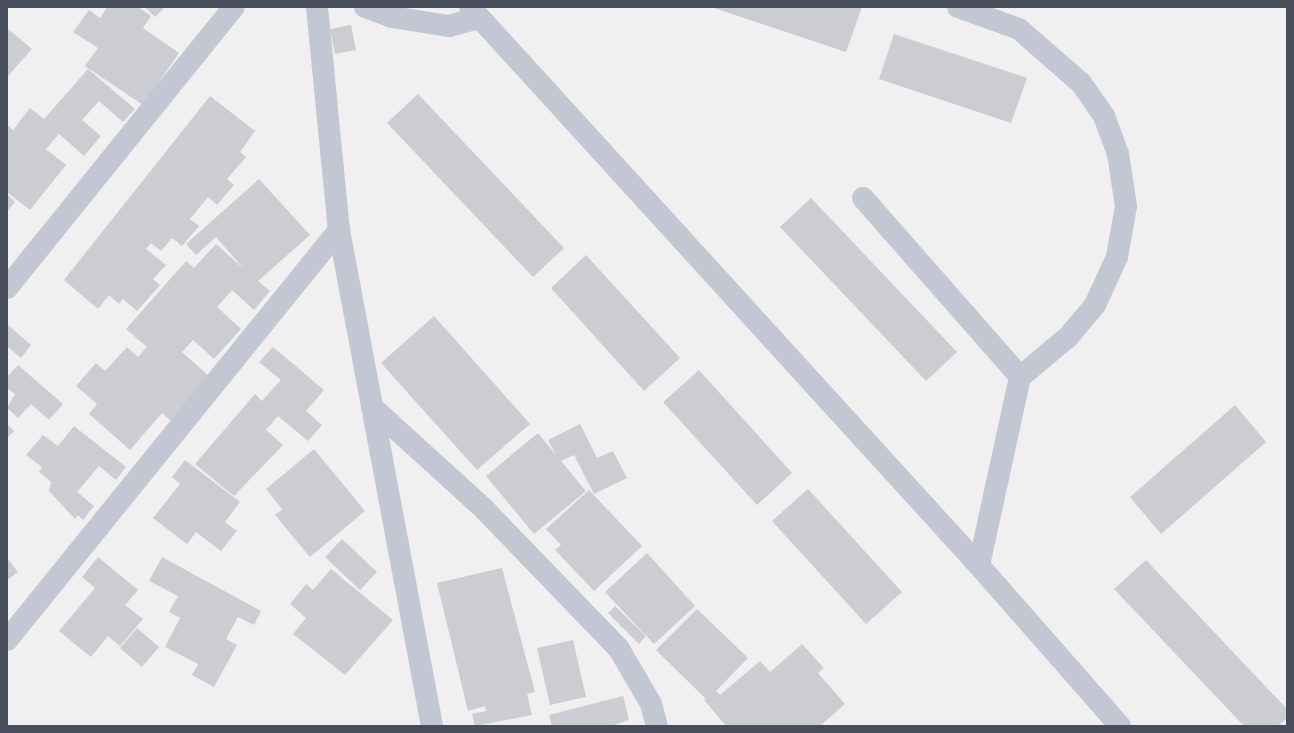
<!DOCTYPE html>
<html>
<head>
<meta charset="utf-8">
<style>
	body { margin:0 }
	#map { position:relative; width:1294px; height:733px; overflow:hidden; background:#f1efef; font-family:Quicksand,sans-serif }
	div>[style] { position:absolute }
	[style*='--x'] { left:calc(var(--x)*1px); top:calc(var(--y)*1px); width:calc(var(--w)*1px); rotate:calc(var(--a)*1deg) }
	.building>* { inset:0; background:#cccdd3 }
	.minor>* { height:22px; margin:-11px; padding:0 11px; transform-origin:11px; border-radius:11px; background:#c3c7d3 }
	span { translate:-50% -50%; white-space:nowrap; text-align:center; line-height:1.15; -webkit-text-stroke:3px #fff; paint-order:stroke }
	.frame { position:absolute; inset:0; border:8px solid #484d5b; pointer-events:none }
</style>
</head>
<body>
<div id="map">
	<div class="building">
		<i style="clip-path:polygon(107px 7px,138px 7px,151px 16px,143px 28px,179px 53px,143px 105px,85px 66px,98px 48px,73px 32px,89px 10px,100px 18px)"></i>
		<i style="clip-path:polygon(145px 7px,165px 7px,155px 17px)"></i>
		<i style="clip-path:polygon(711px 7px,862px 7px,846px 52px)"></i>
		<i style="clip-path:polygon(351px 25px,356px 50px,335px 54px,330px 29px)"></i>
		<i style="clip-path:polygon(7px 28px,32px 49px,7px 77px)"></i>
		<i style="clip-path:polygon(894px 34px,1027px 78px,1011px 123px,879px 79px)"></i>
		<i style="clip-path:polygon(88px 69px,135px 109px,123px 122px,99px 101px,82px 120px,101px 136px,84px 156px,59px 134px,46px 149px,66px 165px,30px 210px,7px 192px,7px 125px,13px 130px,30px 108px,44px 119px)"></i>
		<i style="clip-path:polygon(418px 94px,564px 248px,533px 277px,387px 123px)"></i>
		<i style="clip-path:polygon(210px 96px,255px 131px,240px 152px,246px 157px,227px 179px,234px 185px,217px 205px,208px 197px,190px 219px,199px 226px,182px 246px,172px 238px,161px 251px,151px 243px,146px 249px,166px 265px,153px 279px,160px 285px,137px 311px,123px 299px,119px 304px,109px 295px,98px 309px,64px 280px)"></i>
		<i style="clip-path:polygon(259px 179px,310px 235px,258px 281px,270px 291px,254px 310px,232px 290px,217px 307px,241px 329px,214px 359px,193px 340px,182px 352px,210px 377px,171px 421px,162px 413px,130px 450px,89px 414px,97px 404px,76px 386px,96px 363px,105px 371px,127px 347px,138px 357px,147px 347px,126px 329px,186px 261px,194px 268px,216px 244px,244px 269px,216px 237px,196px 255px,186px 244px)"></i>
		<i style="clip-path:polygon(7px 194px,15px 202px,7px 211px)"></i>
		<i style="clip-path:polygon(811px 198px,957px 352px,926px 381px,780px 227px)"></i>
		<i style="clip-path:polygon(586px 255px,680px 358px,644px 391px,551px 288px)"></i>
		<i style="clip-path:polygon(434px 316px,530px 424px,477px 470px,381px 363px)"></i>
		<i style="clip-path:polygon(7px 324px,31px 345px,21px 358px,7px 346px)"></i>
		<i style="clip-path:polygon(273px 347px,324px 390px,306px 411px,322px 425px,308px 441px,278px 416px,266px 430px,283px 445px,234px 496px,195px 464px,255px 394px,262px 401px,281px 380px,259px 362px)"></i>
		<i style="clip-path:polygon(18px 365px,63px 404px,49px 420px,31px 404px,18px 418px,7px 408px,15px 394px,7px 388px,7px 377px)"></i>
		<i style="clip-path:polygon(699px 370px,792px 473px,757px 505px,663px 402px)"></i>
		<i style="clip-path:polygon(1235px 405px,1266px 442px,1161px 534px,1130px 497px)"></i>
		<i style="clip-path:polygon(7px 424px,14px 431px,7px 438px)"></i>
		<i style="clip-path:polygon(580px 424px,597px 458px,613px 451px,627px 478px,594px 494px,574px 455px,561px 461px,586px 491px,534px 534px,486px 476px,538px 433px,556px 455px,548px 440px)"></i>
		<i style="clip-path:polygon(74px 426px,126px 467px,116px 480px,99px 466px,77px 492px,94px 506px,83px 520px,78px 515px,75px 519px,49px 491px,51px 482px,39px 472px,42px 467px,26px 455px,43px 435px,58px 446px)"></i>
		<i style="clip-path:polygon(314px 449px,365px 511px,310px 557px,275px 515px,282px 509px,266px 489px)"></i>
		<i style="clip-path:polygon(185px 460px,240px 502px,225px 522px,237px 531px,221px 551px,196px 532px,187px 544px,153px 518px,180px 484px,172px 477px)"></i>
		<i style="clip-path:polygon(808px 489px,902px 592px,866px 624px,772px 521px)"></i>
		<i style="clip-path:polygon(589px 490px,642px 546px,594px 591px,555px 550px,561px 545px,546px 529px)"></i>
		<i style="clip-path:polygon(342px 539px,377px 572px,360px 590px,325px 557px)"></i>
		<i style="clip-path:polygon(647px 553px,695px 606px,654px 644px,605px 592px)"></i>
		<i style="clip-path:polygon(98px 557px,138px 590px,125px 605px,143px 619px,120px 646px,108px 636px,91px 657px,59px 631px,95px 588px,82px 577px)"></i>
		<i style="clip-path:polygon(162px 557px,261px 611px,254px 625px,238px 617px,226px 639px,237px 645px,214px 687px,192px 675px,198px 664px,165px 647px,180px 618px,169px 612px,178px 596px,149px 581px)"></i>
		<i style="clip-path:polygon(7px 558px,18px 572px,7px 580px)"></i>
		<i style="clip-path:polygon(1146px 560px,1287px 709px,1287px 718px,1278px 726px,1244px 726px,1114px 589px)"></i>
		<i style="clip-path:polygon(502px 568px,535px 692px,527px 694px,532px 715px,475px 726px,472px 714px,486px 711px,485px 706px,468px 711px,437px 583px)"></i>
		<i style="clip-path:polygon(331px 569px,393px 620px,345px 675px,293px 634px,306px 618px,290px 604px,306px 584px,313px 590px)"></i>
		<i style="clip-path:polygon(615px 606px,646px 636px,639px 644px,608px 613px)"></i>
		<i style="clip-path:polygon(697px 609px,748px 658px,716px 691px,720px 695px,760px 661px,770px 672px,802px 644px,824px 668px,818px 673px,845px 704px,820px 726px,726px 726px,704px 700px,706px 699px,656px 650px)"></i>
		<i style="clip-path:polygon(137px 628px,159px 647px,142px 667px,120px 648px)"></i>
		<i style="clip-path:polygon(573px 640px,586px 697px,550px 705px,537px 648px)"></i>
		<i style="clip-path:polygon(623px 696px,629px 720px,612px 726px,552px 726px,549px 715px)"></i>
	</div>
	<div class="minor">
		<i style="--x:317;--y:7;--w:224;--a:84.4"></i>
		<i style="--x:339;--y:230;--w:505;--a:79.38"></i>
		<i style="--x:365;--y:7;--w:29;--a:20"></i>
		<i style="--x:392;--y:17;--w:58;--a:9"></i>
		<i style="--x:449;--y:26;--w:31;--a:-15"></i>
		<i style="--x:470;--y:7;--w:750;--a:47.65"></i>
		<i style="--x:975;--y:561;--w:220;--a:48.7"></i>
		<i style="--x:958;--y:7;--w:65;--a:19.8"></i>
		<i style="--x:1019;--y:29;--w:82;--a:41.1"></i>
		<i style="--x:1081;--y:83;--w:40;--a:55.1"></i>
		<i style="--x:1104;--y:116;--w:40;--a:69.8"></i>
		<i style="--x:1118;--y:154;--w:53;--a:81.3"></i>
		<i style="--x:1126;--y:206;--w:52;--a:100"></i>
		<i style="--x:1117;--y:257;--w:53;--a:114.6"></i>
		<i style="--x:1095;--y:305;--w:42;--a:130.2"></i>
		<i style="--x:1068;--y:337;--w:62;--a:140.2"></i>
		<i style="--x:1020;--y:377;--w:192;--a:102.3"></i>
		<i style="--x:863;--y:198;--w:238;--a:48.7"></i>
		<i style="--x:7;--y:288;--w:361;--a:-51.1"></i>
		<i style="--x:372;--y:407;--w:150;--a:42.3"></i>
		<i style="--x:483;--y:508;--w:196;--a:46"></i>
		<i style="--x:619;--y:649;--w:64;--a:59.8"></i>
		<i style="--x:651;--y:704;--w:23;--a:75"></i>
		<i style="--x:7;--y:640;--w:528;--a:-51"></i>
	</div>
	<div class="frame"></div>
</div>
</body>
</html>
